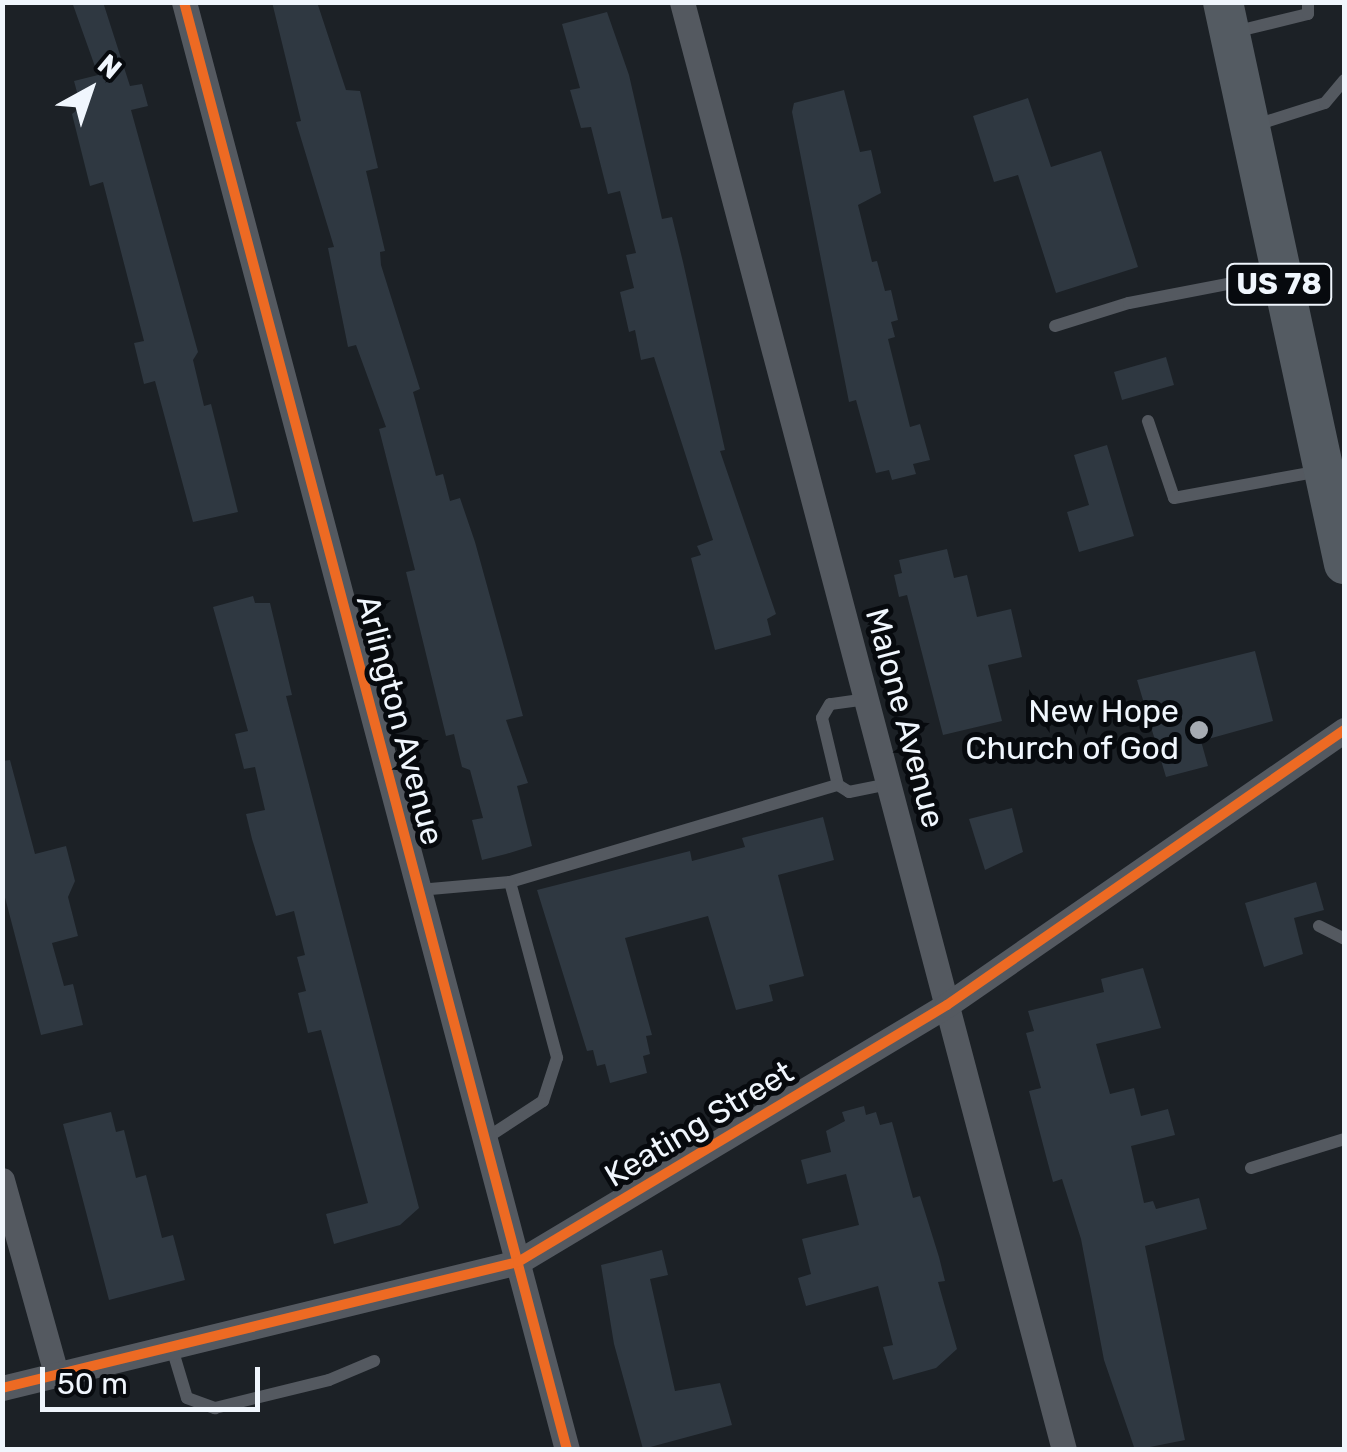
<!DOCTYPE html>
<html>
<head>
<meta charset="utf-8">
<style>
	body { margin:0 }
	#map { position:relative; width:1347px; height:1452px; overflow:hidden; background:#1c2126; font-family:Rubik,sans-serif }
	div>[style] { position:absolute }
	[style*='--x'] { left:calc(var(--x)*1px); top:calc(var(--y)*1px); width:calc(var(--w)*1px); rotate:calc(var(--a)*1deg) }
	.building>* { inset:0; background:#2f3841 }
	.lane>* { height:12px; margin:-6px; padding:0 6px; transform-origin:6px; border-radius:6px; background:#545960 }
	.street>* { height:25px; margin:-12.5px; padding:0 12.5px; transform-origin:12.5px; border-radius:12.5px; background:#545960 }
	.primary>* { height:40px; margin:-20px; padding:0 20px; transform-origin:20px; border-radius:20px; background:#545b62 }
	.cycleway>* { height:10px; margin:-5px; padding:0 5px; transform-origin:5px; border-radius:5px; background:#ed6a23 }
	.dots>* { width:28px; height:28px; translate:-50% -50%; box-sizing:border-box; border:5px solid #070a0e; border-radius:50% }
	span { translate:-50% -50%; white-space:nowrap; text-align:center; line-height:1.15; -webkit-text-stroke:10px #070a0e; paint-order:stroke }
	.shield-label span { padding:2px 8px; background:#070a0e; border:2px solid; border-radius:8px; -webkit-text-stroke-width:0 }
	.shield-label { font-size:30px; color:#f0f6fd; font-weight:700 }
	.poi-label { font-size:32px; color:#f0f6fd }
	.right { translate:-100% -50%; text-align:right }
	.street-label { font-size:32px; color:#f0f6fd }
	.frame { position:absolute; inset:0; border:5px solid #f0f6fd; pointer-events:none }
	.north { position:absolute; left:40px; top:40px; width:100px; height:100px; -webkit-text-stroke:8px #070a0e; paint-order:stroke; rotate:40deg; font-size:28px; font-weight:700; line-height:40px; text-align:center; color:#f0f6fd }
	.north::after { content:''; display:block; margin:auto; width:35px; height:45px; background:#f0f6fd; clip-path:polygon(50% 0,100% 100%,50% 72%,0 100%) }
	.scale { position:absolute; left:40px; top:1367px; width:220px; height:45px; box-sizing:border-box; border:5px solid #f0f6fd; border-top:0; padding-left:12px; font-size:30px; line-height:35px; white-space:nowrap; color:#f0f6fd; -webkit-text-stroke:8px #070a0e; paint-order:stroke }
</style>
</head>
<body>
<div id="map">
	<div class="building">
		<i style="clip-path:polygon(72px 2px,103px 2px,130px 86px,142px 84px,148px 106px,131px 110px,198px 352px,193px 360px,204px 406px,211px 404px,238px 512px,193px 522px,155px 381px,144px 384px,134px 343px,144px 341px,103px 182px,90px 186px,72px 114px,81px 107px,74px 81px,98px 75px)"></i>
		<i style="clip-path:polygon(272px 2px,317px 2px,346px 90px,360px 91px,378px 168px,366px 171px,385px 251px,380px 252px,381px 265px,420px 389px,413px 392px,436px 476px,443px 474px,450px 501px,460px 498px,475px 542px,523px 716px,506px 720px,528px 783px,517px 786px,532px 846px,506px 854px,482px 860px,472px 820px,483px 818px,470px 770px,462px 767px,454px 734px,446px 736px,406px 572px,415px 570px,379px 429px,386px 427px,356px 345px,348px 347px,328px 248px,334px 247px,296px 122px,301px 121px)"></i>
		<i style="clip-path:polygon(607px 12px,629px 75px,662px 219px,672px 217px,683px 262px,725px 450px,720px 451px,776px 614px,767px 619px,771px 635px,715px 650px,691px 558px,701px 555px,697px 546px,713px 540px,654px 357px,641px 360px,635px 330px,629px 332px,620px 292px,634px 288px,626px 255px,636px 253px,620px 191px,608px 194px,591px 127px,581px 128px,570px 90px,580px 88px,562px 24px)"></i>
		<i style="clip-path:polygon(844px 90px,860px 152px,871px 150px,881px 193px,858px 205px,872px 262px,877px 261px,885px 291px,891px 290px,898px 320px,891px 322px,895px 337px,888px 339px,910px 427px,920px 424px,930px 460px,913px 464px,916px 474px,892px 480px,889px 470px,876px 473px,856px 400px,849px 402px,792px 112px,794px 103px)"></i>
		<i style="clip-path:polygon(1028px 98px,1051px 167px,1101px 151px,1138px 267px,1056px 293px,1018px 175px,994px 182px,973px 116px)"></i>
		<i style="clip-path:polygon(1166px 357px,1174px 385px,1122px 400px,1114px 372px)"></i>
		<i style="clip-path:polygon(1107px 445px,1134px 536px,1079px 552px,1067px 512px,1089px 505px,1074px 455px)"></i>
		<i style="clip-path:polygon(947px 549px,954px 578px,967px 575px,977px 617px,1011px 609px,1022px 657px,988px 665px,1002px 721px,943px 735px,907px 595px,899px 597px,894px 575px,902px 573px,899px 560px)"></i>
		<i style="clip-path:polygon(253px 596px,255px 603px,270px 603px,292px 695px,286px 696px,419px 1208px,400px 1225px,334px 1244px,326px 1214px,368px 1203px,321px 1030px,308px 1033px,298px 993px,306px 991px,297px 957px,305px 955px,294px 911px,276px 916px,252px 839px,246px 814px,265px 810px,255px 767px,244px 769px,235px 734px,248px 731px,213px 607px)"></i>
		<i style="clip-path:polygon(1255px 651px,1273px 721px,1201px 741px,1208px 766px,1166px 777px,1137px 680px)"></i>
		<i style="clip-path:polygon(10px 760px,35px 854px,66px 846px,75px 881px,68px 897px,78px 936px,52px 943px,64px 986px,73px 984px,83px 1025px,41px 1035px,2px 886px,2px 761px)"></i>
		<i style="clip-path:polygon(1012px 808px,1023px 852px,985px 870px,969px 819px)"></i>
		<i style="clip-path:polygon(823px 817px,834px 860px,778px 875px,804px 976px,769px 985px,773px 1001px,736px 1010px,708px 916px,625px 938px,652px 1035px,646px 1036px,650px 1054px,643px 1056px,647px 1073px,610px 1083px,605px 1064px,597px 1066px,593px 1050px,587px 1051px,537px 890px,690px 851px,692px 861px,745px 847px,742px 838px)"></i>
		<i style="clip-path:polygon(1316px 882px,1324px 910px,1294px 918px,1303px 954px,1264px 967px,1245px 903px)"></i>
		<i style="clip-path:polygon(1143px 968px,1161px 1028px,1096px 1044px,1110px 1094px,1134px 1088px,1141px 1116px,1168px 1109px,1175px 1135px,1131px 1146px,1144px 1203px,1153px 1201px,1156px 1209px,1199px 1198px,1207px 1229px,1145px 1246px,1185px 1440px,1135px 1450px,1104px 1360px,1081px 1239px,1062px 1179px,1053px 1182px,1046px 1156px,1029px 1091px,1041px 1088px,1026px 1033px,1034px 1031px,1028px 1011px,1104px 992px,1101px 979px)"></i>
		<i style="clip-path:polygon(864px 1106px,866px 1115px,876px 1112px,880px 1125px,892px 1122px,913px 1198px,920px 1196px,939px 1257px,945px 1281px,938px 1282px,957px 1349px,936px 1368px,893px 1380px,883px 1347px,893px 1345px,878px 1286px,806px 1306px,798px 1278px,811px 1274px,802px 1239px,859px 1225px,846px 1174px,807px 1184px,801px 1160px,831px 1152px,826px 1131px,845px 1121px,842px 1112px)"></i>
		<i style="clip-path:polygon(111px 1112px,116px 1132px,124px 1130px,136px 1178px,146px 1175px,162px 1238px,173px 1235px,185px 1280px,109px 1300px,63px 1124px)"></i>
		<i style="clip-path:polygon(662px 1250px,668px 1275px,650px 1279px,675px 1391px,720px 1383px,732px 1425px,643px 1449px,614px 1344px,601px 1265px)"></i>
	</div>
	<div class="lane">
		<i style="--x:1234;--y:32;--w:76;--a:-13.7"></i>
		<i style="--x:1308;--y:14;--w:12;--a:-90"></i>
		<i style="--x:1256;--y:125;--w:72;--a:-17.7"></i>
		<i style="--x:1325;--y:103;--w:30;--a:-50"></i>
		<i style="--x:1055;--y:326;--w:77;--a:-17.3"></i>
		<i style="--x:1129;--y:303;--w:149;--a:-10.9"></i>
		<i style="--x:1148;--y:421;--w:81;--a:71.3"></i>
		<i style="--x:1174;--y:498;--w:148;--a:-10.5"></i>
		<i style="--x:867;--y:699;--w:37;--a:172"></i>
		<i style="--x:830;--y:704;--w:16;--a:120"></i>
		<i style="--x:822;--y:718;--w:69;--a:76.6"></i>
		<i style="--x:838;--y:785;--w:13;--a:32"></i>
		<i style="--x:849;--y:792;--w:41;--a:-11.3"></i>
		<i style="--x:510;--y:882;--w:342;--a:-16.5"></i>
		<i style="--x:419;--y:890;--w:91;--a:-5"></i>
		<i style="--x:510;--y:882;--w:182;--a:75"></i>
		<i style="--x:557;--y:1058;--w:45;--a:108"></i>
		<i style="--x:543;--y:1101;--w:69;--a:146.8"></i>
		<i style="--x:1319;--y:926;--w:28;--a:27"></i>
		<i style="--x:1251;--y:1168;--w:97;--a:-17.3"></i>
		<i style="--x:171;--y:1345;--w:55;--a:73.2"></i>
		<i style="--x:187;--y:1398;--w:30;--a:20"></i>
		<i style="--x:215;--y:1408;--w:117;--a:-13.8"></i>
		<i style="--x:329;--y:1380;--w:49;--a:-22.9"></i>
	</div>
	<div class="street">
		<i style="--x:184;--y:2;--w:1498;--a:75.18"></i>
		<i style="--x:682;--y:2;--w:1498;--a:75.22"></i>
		<i style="--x:2;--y:1180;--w:200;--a:74.4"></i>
		<i style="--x:2;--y:1388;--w:531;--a:-13.72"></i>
		<i style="--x:518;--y:1262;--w:500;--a:-30.92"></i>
		<i style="--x:947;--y:1005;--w:483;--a:-34.7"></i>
	</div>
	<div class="primary">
		<i style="--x:1223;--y:2;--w:575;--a:77.85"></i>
	</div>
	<div class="cycleway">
		<i style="--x:184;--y:2;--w:1498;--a:75.18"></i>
		<i style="--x:2;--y:1388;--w:531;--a:-13.72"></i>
		<i style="--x:518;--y:1262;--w:500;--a:-30.92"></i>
		<i style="--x:947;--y:1005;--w:483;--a:-34.7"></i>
	</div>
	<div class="dots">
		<i style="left:1199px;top:730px;background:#a6abb2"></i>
	</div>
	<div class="shield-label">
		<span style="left:1279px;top:284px">US 78</span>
	</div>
	<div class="poi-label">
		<span class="right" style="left:1179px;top:730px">New Hope<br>Church of God</span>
	</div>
	<div class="street-label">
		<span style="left:905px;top:718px;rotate:75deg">Malone Avenue</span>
		<span style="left:400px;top:720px;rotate:75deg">Arlington Avenue</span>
		<span style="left:699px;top:1124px;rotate:-31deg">Keating Street</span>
	</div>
	<div class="frame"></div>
	<div class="north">N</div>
	<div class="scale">50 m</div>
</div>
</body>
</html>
